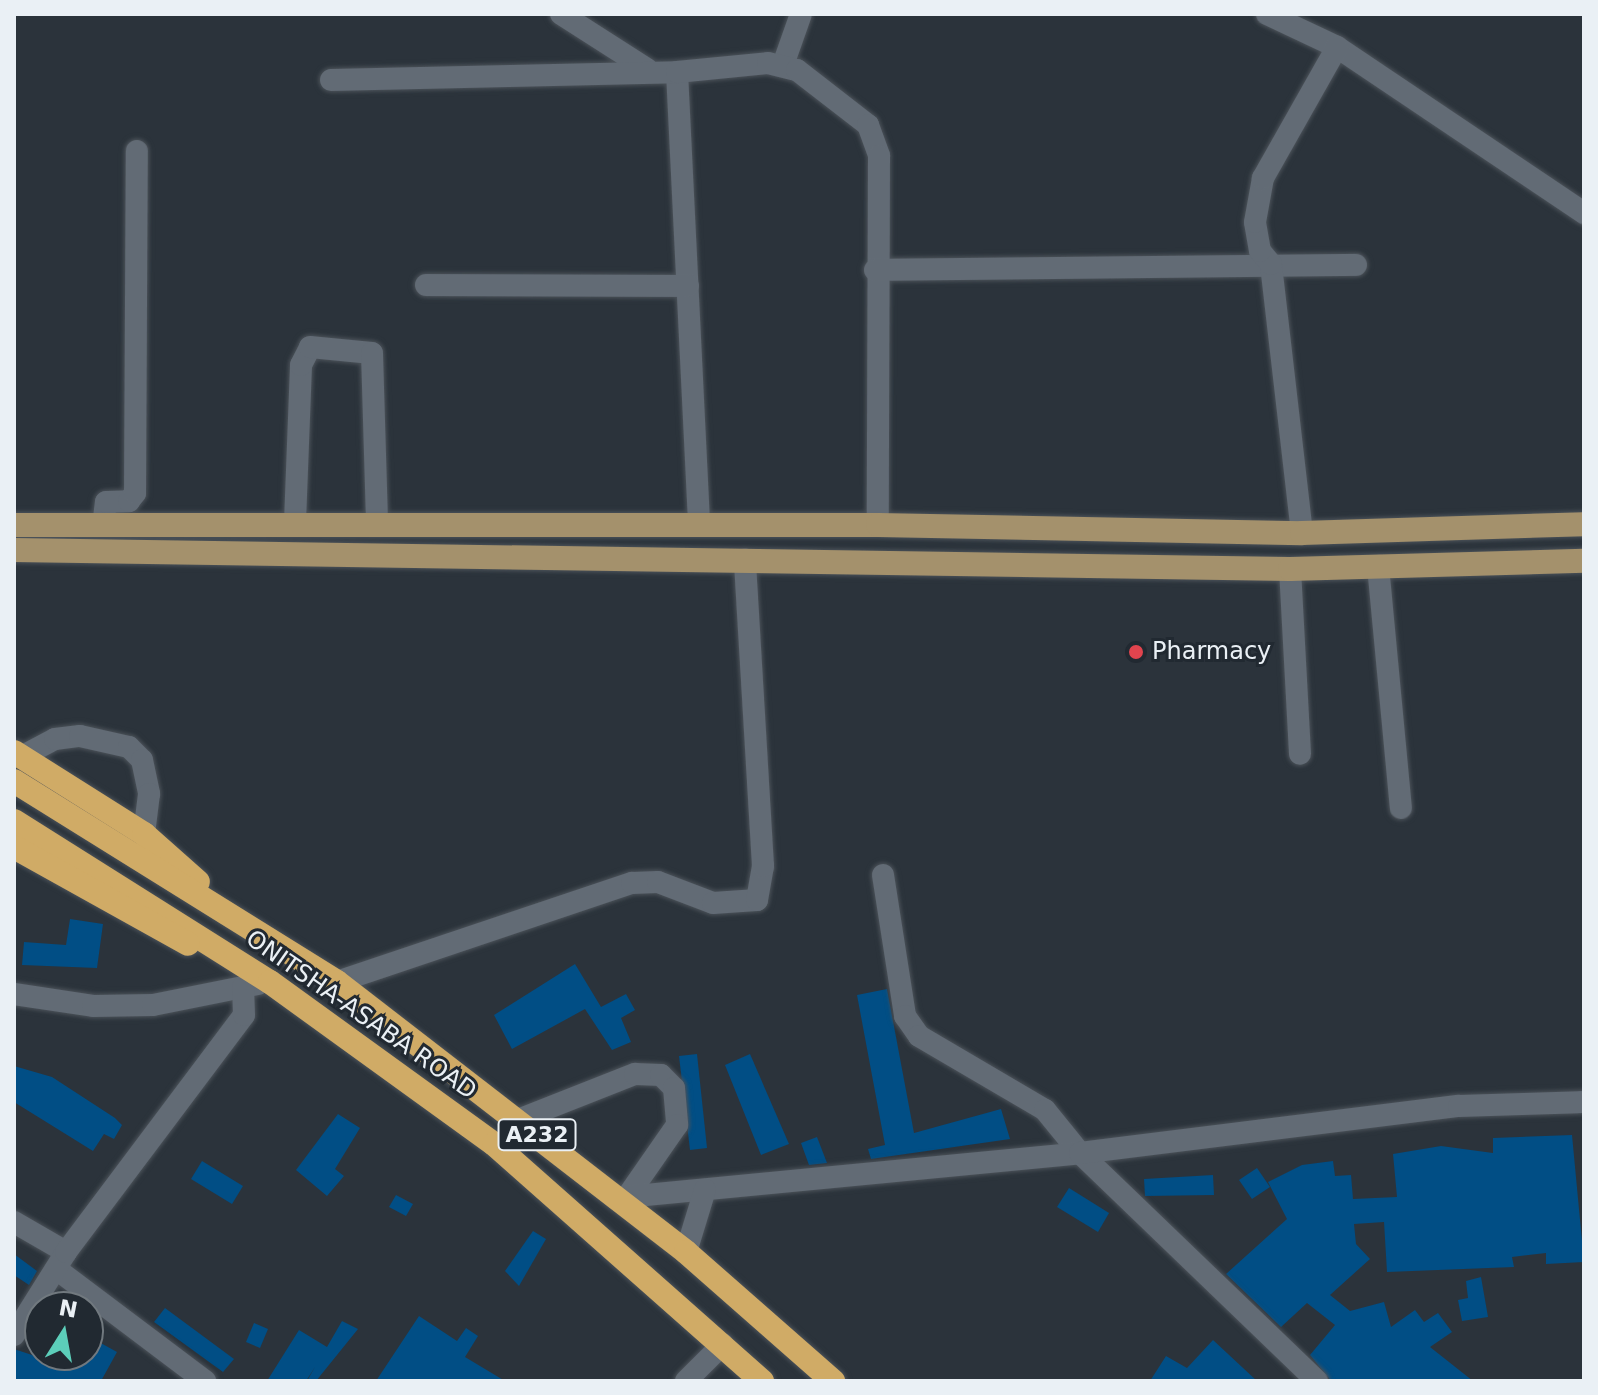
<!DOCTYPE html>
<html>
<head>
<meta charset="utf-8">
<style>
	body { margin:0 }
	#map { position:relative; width:1598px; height:1395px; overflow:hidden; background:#2b333b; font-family:"DejaVu Sans",sans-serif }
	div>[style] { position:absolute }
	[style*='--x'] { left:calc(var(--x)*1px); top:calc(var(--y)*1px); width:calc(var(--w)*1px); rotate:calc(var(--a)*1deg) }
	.building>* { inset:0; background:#014e85 }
	.roads { filter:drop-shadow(0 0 2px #4b5259) drop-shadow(0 0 2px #4b5259) }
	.minor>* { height:22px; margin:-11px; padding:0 11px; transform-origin:11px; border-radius:11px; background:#626b75 }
	.major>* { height:24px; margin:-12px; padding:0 12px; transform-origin:12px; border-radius:12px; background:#a4916c }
	.highway>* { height:24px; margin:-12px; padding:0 12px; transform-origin:12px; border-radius:12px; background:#d0ab66 }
	.dots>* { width:22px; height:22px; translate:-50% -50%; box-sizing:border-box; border:4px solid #212931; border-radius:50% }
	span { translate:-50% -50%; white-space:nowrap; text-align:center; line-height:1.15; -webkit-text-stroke:6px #212931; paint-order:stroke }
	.shield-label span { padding:2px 6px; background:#212931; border:2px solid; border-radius:6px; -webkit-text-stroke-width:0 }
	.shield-label { font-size:22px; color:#eaf0f5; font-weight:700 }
	.poi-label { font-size:24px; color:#eaf0f5 }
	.left { translate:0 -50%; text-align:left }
	.street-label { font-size:24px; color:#eaf0f5 }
	.frame { position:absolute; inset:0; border:16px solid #eaf0f5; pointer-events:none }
	.north { position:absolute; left:24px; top:1291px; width:80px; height:80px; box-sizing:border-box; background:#212931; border:2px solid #71797f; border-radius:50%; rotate:11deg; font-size:22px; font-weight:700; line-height:32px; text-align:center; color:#eaf0f5 }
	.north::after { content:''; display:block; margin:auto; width:28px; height:36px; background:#5cceba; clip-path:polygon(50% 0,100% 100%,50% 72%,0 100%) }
</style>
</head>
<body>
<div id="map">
	<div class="building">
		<i style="clip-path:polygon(70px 919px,103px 924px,97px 968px,22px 965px,24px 942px,66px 945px)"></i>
		<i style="clip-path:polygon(575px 964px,601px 1007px,626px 994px,635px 1010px,621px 1018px,631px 1042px,612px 1050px,585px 1009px,512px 1049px,494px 1015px)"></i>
		<i style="clip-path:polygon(887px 989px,914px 1133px,1001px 1109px,1010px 1139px,871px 1159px,868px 1149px,885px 1145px,857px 995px)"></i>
		<i style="clip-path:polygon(697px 1054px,707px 1148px,690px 1150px,679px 1056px)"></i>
		<i style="clip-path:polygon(750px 1054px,789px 1144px,761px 1155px,725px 1065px)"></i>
		<i style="clip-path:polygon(14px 1066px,52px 1077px,115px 1118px,122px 1125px,114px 1139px,104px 1134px,93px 1151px,14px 1102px)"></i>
		<i style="clip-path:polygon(338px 1114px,360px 1128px,335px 1169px,344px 1176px,327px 1196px,296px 1170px)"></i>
		<i style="clip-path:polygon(1572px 1135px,1584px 1262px,1546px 1264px,1546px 1253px,1512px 1257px,1514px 1267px,1387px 1272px,1384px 1222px,1354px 1224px,1356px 1244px,1370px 1259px,1330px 1295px,1350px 1311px,1384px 1302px,1391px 1327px,1415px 1310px,1424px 1322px,1438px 1313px,1452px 1332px,1430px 1347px,1473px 1381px,1331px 1381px,1310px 1355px,1335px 1325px,1307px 1303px,1281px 1327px,1226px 1274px,1287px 1219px,1268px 1182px,1302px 1165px,1333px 1161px,1335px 1176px,1351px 1175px,1353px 1199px,1397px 1197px,1393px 1154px,1441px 1146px,1493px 1153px,1493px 1138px)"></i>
		<i style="clip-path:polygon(817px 1137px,827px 1163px,809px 1165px,801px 1143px)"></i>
		<i style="clip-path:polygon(202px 1161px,243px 1186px,232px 1204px,191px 1179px)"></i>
		<i style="clip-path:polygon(1257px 1168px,1270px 1187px,1252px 1199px,1239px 1180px)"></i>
		<i style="clip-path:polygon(1213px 1175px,1214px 1195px,1145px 1196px,1144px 1179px)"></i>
		<i style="clip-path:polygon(1069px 1188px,1109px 1213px,1098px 1232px,1057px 1207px)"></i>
		<i style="clip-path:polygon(396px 1195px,413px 1204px,406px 1216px,389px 1207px)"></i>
		<i style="clip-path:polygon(533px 1231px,546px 1239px,519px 1286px,505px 1271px)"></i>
		<i style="clip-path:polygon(14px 1254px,37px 1271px,29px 1285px,14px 1275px)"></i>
		<i style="clip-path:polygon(1481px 1277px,1488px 1317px,1462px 1321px,1458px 1300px,1468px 1298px,1466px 1281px)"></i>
		<i style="clip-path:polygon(165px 1308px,234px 1359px,223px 1372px,154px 1322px)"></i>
		<i style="clip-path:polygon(419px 1316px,457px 1341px,466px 1328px,478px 1336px,465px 1357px,505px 1381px,376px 1381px)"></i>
		<i style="clip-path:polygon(342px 1321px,358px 1329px,316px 1381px,307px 1381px,315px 1367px,306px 1381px,267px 1381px,299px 1330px,327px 1347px)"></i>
		<i style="clip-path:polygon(254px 1323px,268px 1329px,260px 1348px,246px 1342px)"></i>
		<i style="clip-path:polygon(88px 1336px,117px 1352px,101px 1381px,14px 1379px,14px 1349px,62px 1365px,67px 1355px,88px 1355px)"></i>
		<i style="clip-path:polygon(1213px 1340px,1257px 1381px,1150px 1381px,1166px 1356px,1187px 1368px)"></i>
	</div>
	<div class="roads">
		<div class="minor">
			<i style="--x:561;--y:14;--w:102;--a:32.6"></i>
			<i style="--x:1267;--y:14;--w:77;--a:25.2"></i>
			<i style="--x:1337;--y:47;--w:298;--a:33.9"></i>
			<i style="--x:783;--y:65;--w:54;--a:-70.6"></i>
			<i style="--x:677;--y:72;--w:454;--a:87.2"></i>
			<i style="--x:331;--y:80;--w:346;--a:-1.3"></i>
			<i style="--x:677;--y:72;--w:91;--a:-5.6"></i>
			<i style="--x:768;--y:63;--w:30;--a:14"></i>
			<i style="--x:797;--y:70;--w:90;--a:37.8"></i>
			<i style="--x:868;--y:125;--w:33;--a:70"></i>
			<i style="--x:879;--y:156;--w:369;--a:90.2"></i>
			<i style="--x:875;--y:270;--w:481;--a:-0.6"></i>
			<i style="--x:426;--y:285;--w:262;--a:0.2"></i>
			<i style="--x:295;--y:522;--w:157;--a:-87.8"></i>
			<i style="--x:301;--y:365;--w:20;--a:-63"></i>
			<i style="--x:310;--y:347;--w:62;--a:5.5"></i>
			<i style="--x:372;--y:353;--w:169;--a:88.3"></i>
			<i style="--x:103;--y:526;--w:24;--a:-83"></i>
			<i style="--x:106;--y:502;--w:23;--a:-2"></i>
			<i style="--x:129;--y:501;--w:10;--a:-53"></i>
			<i style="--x:135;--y:493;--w:342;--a:-89.7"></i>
			<i style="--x:1302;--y:533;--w:271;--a:-96.6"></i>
			<i style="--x:1271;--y:264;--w:17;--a:-130"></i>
			<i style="--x:1260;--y:251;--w:29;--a:-100"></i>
			<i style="--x:1255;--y:222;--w:45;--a:-79.7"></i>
			<i style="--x:1263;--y:178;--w:150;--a:-60.5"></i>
			<i style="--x:1378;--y:566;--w:243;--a:84.6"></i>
			<i style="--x:1290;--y:569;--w:185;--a:86.9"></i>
			<i style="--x:21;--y:757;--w:38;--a:-28"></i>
			<i style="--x:55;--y:739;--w:25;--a:-7"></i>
			<i style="--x:80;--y:736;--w:50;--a:12.7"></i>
			<i style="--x:129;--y:747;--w:18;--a:45"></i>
			<i style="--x:142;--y:760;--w:35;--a:78"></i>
			<i style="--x:149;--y:794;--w:40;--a:97.1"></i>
			<i style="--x:883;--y:875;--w:143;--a:81.1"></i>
			<i style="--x:905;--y:1016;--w:24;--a:55"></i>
			<i style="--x:919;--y:1036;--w:146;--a:30.4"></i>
			<i style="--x:1045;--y:1110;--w:55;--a:50.9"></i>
			<i style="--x:1080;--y:1153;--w:329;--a:43.9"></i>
			<i style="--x:337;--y:982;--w:311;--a:-18.6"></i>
			<i style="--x:632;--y:883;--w:26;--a:-2"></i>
			<i style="--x:658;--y:882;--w:59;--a:20.9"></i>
			<i style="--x:713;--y:903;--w:44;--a:-3.9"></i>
			<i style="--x:757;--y:900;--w:35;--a:-80"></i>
			<i style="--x:763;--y:866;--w:307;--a:-93.4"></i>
			<i style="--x:14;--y:994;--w:80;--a:8.6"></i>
			<i style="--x:93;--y:1006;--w:60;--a:-1"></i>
			<i style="--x:153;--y:1005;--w:107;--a:-11.3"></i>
			<i style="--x:518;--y:1120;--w:126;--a:-21.5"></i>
			<i style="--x:635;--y:1074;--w:26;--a:2"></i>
			<i style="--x:661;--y:1075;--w:18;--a:45"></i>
			<i style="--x:674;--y:1088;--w:37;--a:85"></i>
			<i style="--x:677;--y:1125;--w:88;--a:124.8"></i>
			<i style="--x:615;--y:1198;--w:467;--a:-5.5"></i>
			<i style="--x:1080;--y:1153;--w:382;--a:-7.1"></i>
			<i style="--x:1459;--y:1106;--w:125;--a:-1.8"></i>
			<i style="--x:14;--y:1222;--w:60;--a:30"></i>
			<i style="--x:686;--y:1252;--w:65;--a:-73"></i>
			<i style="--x:59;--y:1271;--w:183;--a:37"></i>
			<i style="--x:14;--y:1335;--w:98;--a:-57.9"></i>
			<i style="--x:66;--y:1252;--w:296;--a:-53.1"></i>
			<i style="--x:244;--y:1015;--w:28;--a:-92"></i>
			<i style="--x:686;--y:1381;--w:52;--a:-45"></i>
		</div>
		<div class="major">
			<i style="--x:14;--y:525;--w:864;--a:0"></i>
			<i style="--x:878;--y:525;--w:424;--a:1.1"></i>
			<i style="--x:1302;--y:533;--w:282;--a:-1.8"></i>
			<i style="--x:14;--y:550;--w:1276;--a:0.85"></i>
			<i style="--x:1290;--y:569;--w:294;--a:-1.6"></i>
		</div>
		<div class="highway">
			<i style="--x:14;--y:752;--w:154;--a:32.2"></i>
			<i style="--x:144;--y:834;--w:72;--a:41.6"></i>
			<i style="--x:14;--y:781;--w:380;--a:31.9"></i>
			<i style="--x:337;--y:982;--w:441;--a:37.7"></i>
			<i style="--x:686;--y:1252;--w:196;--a:41.3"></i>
			<i style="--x:14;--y:821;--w:302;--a:32.2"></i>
			<i style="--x:270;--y:982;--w:276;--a:35.9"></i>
			<i style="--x:494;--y:1144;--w:358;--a:41.5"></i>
			<i style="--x:14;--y:847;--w:199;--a:29.1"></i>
		</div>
	</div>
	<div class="dots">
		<i style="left:1136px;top:652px;background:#e0444e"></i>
	</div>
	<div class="shield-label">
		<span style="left:537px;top:1135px">A232</span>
	</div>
	<div class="poi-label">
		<span class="left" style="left:1152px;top:652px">Pharmacy</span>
	</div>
	<div class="street-label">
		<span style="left:361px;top:1015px;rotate:35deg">ONITSHA-ASABA ROAD</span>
	</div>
	<div class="frame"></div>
	<div class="north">N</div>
</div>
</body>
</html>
